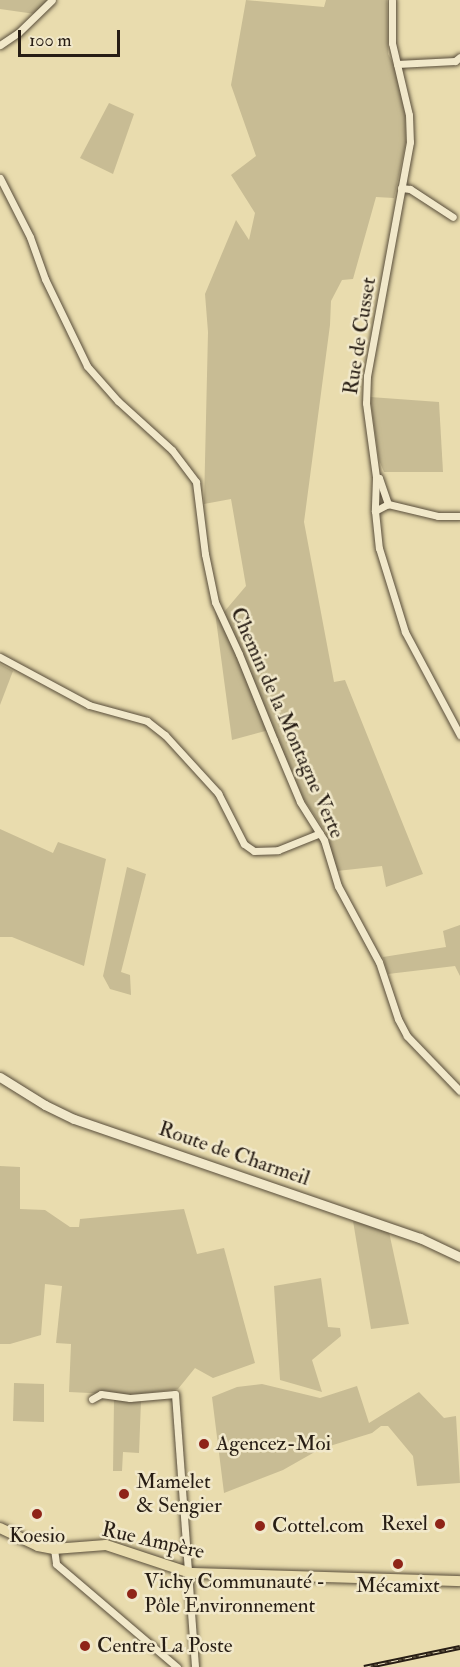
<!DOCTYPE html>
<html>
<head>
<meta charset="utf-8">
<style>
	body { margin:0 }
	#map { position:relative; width:460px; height:1667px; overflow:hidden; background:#e9dcae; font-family:"IM FELL Double Pica",serif }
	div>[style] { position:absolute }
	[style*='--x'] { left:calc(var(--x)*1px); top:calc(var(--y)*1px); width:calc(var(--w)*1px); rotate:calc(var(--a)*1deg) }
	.green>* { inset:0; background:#c8bc94 }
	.roads { filter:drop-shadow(0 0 2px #584d3a) drop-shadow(0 0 2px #584d3a) }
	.street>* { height:7px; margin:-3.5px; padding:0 3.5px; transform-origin:3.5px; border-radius:3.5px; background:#f1e8ca }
	.secondary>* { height:9px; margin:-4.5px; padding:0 4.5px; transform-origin:4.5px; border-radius:4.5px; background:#f1e8ca }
	.primary>* { height:10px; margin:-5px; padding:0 5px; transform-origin:5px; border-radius:5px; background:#e9dcae }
	.rail>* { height:4.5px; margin-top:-2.25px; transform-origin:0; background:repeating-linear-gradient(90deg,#f1e8ca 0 7px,#271d14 0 14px); box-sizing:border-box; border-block:2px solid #271d14 }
	.dots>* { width:16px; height:16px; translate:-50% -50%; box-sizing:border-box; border:3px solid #f1e8ca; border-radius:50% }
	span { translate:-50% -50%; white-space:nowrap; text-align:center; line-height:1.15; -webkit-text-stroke:5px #f1e8ca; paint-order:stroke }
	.street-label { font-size:21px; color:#271d14 }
	.poi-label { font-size:21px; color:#271d14 }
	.left { translate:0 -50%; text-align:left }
	.right { translate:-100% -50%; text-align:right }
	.scale { position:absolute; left:18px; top:30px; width:102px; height:27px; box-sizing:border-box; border:3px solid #271d14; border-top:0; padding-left:8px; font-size:18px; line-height:21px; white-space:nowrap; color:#271d14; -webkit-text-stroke:4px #f1e8ca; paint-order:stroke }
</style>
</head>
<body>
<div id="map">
	<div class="green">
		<i style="clip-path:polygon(0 0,48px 0,35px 14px,0 9px)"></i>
		<i style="clip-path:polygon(246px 0,324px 7px,326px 0,387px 0,388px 54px,395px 67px,405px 113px,406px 142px,394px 198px,376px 197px,353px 279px,342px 280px,331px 301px,330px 325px,304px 522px,334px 682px,345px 680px,423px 874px,386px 887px,382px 866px,337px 871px,325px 831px,303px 798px,273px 729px,232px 740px,215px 612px,224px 612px,246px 586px,231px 499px,204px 504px,208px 332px,205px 294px,236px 220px,249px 240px,255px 213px,231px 175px,256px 156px,231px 85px)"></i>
		<i style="clip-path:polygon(109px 103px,134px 114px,113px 174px,80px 158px)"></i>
		<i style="clip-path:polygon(370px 397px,439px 402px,443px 472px,384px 472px,379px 460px)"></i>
		<i style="clip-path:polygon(0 664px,13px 671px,0 705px)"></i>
		<i style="clip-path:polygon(0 829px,53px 853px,58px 842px,106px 859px,84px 966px,12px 937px,0 937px)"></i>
		<i style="clip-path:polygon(127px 867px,146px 874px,121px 972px,130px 975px,131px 995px,110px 989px,103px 976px)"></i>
		<i style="clip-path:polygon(460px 925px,460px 976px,455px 966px,388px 974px,383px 957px,446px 947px,443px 931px)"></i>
		<i style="clip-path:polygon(0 1166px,20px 1167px,20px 1209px,45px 1210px,70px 1227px,79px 1227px,80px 1219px,184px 1209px,197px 1254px,224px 1248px,255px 1363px,213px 1378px,195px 1368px,178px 1389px,130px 1395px,69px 1392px,71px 1344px,56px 1343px,62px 1286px,45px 1284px,41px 1335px,10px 1344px,0 1344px)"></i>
		<i style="clip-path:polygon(353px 1221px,389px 1232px,409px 1324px,371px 1329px)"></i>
		<i style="clip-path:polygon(321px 1278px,328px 1327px,340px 1328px,341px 1336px,312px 1360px,322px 1392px,280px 1380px,274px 1286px)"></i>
		<i style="clip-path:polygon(14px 1383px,44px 1384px,44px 1422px,13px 1421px)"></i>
		<i style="clip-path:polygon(262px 1384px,320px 1398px,357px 1386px,369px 1423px,419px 1392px,444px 1418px,456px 1416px,460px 1483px,417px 1486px,413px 1456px,388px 1426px,381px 1426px,372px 1433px,320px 1449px,283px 1470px,224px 1493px,212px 1397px,237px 1387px)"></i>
		<i style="clip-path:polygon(114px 1400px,141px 1401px,139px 1453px,123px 1452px,122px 1471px,113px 1471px)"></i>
	</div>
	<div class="roads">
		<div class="street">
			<i style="--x:392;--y:0;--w:43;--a:90"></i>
			<i style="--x:392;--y:43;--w:74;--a:76.7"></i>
			<i style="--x:409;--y:115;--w:27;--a:88"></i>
			<i style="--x:410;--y:142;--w:238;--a:100.4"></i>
			<i style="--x:367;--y:376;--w:27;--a:92"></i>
			<i style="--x:366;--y:403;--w:75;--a:82.3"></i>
			<i style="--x:376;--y:477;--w:34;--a:92"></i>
			<i style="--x:375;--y:511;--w:37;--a:84"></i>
			<i style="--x:379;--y:548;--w:88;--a:72.8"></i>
			<i style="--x:405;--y:632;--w:117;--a:61.9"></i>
			<i style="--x:0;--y:45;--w:22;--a:-34"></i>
			<i style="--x:18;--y:33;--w:47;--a:-44.1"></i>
			<i style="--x:397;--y:64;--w:58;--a:-3"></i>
			<i style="--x:455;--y:61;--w:6;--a:-39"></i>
			<i style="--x:0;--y:178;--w:66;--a:63"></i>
			<i style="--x:30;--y:237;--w:45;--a:70.3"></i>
			<i style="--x:45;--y:279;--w:97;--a:64.2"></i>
			<i style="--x:87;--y:366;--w:47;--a:48.5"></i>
			<i style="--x:118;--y:401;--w:73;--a:42.2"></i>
			<i style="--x:172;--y:450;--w:40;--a:53"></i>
			<i style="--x:196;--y:482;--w:73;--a:82.9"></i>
			<i style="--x:205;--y:554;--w:49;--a:78.2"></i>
			<i style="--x:215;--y:602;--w:57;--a:65.2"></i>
			<i style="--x:239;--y:654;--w:93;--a:67.9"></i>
			<i style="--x:274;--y:740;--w:67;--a:67.2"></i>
			<i style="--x:300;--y:802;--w:45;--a:57.7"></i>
			<i style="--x:324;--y:840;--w:48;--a:73.1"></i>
			<i style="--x:338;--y:886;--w:86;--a:61.7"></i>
			<i style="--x:379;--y:962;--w:60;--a:71.6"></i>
			<i style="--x:398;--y:1019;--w:19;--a:62"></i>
			<i style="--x:407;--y:1036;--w:76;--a:46.1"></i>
			<i style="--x:401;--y:188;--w:9;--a:6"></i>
			<i style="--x:410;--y:189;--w:51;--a:33.1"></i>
			<i style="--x:376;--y:477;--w:3;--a:18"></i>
			<i style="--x:379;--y:478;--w:28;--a:71"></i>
			<i style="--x:375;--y:511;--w:15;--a:-28"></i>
			<i style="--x:388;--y:504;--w:51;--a:13.5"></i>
			<i style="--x:438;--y:516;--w:22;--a:0"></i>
			<i style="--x:0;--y:657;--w:101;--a:28.3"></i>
			<i style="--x:89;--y:705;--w:60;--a:15.4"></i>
			<i style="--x:147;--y:721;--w:23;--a:38"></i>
			<i style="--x:165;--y:735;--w:79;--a:47.6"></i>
			<i style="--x:218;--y:793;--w:57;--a:63"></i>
			<i style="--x:244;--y:844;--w:12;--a:35"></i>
			<i style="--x:254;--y:851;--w:24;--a:-2"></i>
			<i style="--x:278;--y:850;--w:45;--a:-22"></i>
			<i style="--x:92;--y:1399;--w:10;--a:-29"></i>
			<i style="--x:101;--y:1394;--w:29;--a:8"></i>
			<i style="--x:130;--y:1398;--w:45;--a:-5.1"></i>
			<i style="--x:175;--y:1394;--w:274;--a:85.8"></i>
			<i style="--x:54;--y:1549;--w:15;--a:82"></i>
			<i style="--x:56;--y:1564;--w:159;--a:40.4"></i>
		</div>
		<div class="secondary">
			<i style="--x:0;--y:1077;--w:53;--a:31.9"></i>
			<i style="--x:45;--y:1105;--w:32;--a:26"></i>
			<i style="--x:74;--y:1119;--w:366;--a:19"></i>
			<i style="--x:420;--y:1238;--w:44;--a:25.4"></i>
		</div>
		<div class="primary">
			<i style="--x:0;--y:1528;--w:42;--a:25.3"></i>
			<i style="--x:38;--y:1546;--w:16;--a:11"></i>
			<i style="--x:54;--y:1549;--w:52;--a:-4.4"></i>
			<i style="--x:106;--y:1545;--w:89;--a:18.4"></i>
			<i style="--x:190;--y:1573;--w:270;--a:1.7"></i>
		</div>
	</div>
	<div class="rail">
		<i style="--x:364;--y:1667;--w:98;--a:-11.8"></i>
	</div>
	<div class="dots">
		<i style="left:204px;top:1444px;background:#8f2418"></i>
		<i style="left:124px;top:1494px;background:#8f2418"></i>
		<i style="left:37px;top:1514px;background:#8f2418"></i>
		<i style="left:440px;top:1524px;background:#8f2418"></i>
		<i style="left:260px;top:1526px;background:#8f2418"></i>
		<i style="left:398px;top:1564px;background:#8f2418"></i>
		<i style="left:132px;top:1594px;background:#8f2418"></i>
		<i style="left:85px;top:1646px;background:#8f2418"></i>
	</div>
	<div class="street-label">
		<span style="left:360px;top:336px;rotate:-81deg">Rue de Cusset</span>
		<span style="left:287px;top:723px;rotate:66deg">Chemin de la Montagne Verte</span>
		<span style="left:234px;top:1154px;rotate:19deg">Route de Charmeil</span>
		<span style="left:153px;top:1541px;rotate:13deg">Rue Ampère</span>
	</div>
	<div class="poi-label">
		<span class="left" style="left:216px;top:1444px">Agencez-Moi</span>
		<span class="left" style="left:136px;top:1494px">Mamelet<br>&amp; Sengier</span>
		<span class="right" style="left:428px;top:1524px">Rexel</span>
		<span class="left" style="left:272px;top:1526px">Cottel.com</span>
		<span style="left:37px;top:1536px">Koesio</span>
		<span class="left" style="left:144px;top:1594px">Vichy Communauté -<br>Pôle Environnement</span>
		<span style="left:398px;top:1586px">Mécamixt</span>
		<span class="left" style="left:97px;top:1646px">Centre La Poste</span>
	</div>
	<div class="scale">100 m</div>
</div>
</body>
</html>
